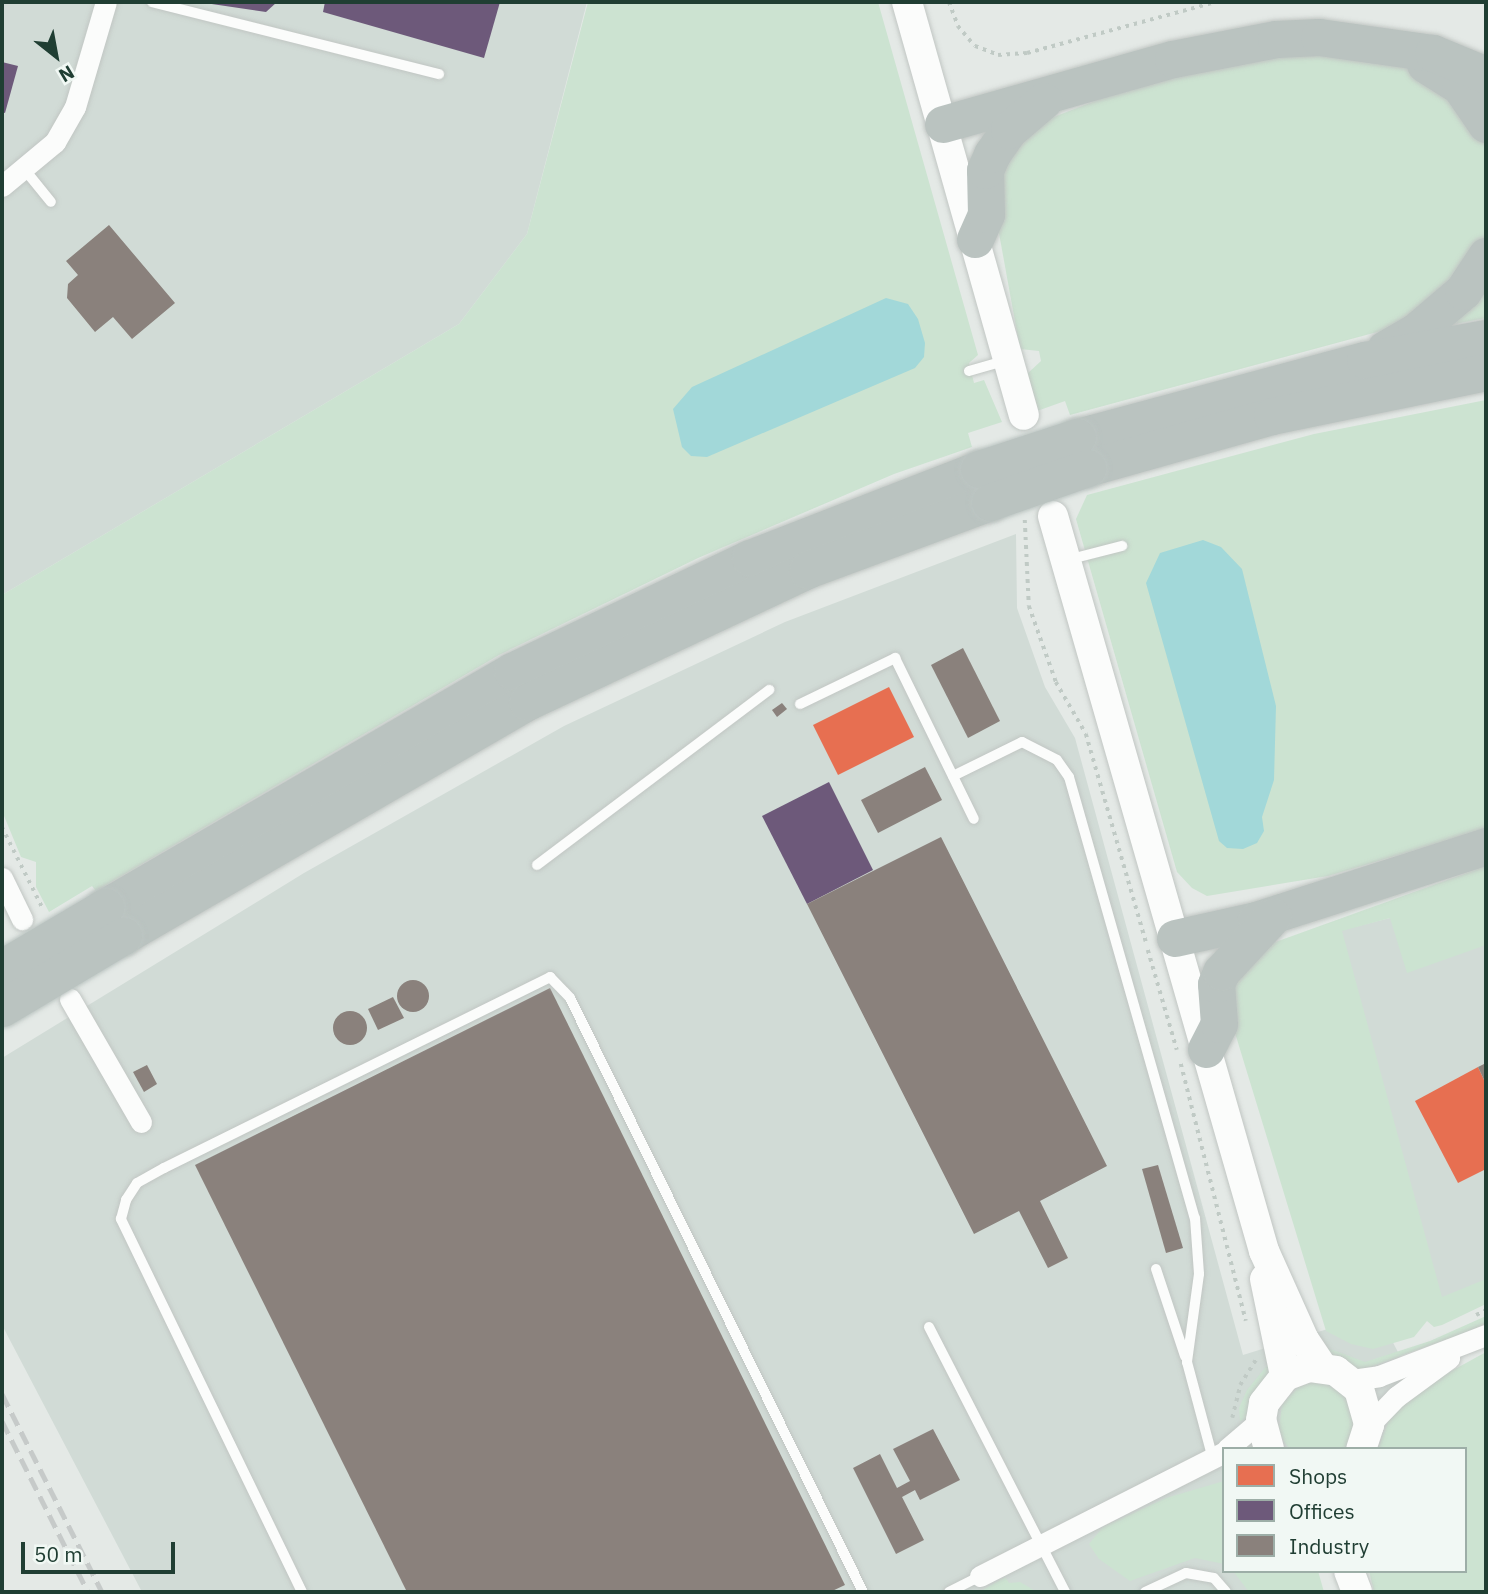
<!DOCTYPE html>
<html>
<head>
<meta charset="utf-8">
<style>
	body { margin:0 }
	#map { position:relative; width:1488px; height:1594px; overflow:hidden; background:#e4e9e6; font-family:"IBM Plex Sans",sans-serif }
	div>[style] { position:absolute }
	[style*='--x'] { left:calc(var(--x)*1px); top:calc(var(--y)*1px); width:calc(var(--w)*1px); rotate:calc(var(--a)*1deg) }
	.built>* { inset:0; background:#d1dbd6 }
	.green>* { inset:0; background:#cce3d1 }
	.water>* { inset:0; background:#a2d8d9 }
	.shops>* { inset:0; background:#e76f51 }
	.offices>* { inset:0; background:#6d597a }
	.industry>* { inset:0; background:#8a817c }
	.round { border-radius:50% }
	.path>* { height:3.5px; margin-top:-1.75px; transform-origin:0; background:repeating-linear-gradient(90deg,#c0cac5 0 3.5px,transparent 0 8.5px) }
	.roads { filter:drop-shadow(0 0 2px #c1c6c3) drop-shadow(0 0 2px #c1c6c3) }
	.lane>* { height:10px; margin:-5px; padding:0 5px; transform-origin:5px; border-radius:5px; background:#fbfcfb }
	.street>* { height:21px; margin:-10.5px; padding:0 10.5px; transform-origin:10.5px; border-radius:10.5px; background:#fbfcfb }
	.secondary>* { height:30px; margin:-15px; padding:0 15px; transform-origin:15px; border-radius:15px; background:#fbfcfb }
	.highway>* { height:37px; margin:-18.5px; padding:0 18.5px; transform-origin:18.5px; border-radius:18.5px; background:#bac3c0 }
	.rail>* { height:5px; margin-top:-2.5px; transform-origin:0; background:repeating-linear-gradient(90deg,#c6cac9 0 14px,transparent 0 21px) }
	.bridges { filter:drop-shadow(0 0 2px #bcc5c2) drop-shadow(0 0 2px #bcc5c2) }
	.highway-bridge>* { height:37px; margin:-18.5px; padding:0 18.5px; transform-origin:18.5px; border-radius:18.5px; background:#bac3c0 }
	span { translate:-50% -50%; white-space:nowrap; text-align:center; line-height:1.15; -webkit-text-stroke:7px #f1f8f4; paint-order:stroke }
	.frame { position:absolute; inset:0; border:4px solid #203e33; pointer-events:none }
	.legend { position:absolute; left:1222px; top:1447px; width:245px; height:126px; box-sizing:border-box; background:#f1f8f4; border:2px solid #9daea7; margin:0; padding:9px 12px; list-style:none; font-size:21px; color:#203e33 }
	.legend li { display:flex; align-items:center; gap:14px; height:35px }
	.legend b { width:35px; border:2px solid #9daea7 }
	.north { position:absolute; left:21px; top:21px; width:70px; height:70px; -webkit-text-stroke:5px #f1f8f4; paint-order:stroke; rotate:149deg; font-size:19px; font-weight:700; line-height:28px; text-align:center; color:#203e33 }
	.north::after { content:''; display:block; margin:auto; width:24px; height:32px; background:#203e33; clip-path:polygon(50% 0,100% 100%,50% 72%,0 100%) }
	.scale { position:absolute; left:21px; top:1542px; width:154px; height:32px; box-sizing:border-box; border:4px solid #203e33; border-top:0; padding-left:9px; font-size:21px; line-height:24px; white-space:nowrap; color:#203e33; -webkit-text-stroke:5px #f1f8f4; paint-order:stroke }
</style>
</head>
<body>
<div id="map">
	<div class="built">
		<i style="clip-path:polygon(2px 2px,587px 2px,527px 234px,459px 324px,2px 595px)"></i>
		<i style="clip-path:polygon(1016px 534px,1017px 608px,1045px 687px,1075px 738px,1243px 1355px,1331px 1328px,1342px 930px,1398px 916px,1486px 883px,1486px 1293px,1388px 1333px,1432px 1417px,1477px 1379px,1486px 1592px,1465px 1571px,1465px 1449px,1224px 1449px,1224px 1571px,1307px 1571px,1312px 1592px,142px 1592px,2px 1325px,2px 1058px,304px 873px,564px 726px,785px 622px)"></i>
	</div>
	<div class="green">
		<i style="clip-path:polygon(588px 2px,878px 2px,978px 355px,969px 363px,974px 383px,984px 380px,1002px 422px,968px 433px,972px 447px,894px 474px,698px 558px,499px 655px,96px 891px,92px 886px,49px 912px,36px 887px,36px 862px,21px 857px,2px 811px,2px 595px,459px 324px,527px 234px)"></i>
		<i style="clip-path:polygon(1274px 52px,1349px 52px,1400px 63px,1431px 79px,1484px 137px,1486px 242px,1467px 274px,1392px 328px,1070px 415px,1065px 401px,1037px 411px,1027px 374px,1041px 361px,1039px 351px,1020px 349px,993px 200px,995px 180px,1033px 125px,1139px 84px)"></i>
		<i style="clip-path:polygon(1486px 282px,1486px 318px,1449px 325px)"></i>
		<i style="clip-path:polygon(1486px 400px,1486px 829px,1328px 876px,1207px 896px,1192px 888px,1177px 872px,1076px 519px,1087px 495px,1314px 434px)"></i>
		<i style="clip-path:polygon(1486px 866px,1486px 945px,1407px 973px,1390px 918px,1342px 931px,1442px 1297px,1486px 1279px,1486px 1304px,1442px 1325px,1434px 1327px,1427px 1321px,1414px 1337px,1373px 1349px,1351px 1344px,1326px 1331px,1228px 1010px,1236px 971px,1270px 944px)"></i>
		<i style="clip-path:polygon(1486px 1316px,1486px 1323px,1473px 1330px,1361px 1370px,1332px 1358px,1322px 1346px,1365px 1362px,1430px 1341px)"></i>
		<i style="clip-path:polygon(1486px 1352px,1486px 1592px,1374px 1592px,1369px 1571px,1465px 1571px,1465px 1449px,1378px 1449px,1390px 1417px,1437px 1379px)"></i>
		<i style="clip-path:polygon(1270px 1362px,1270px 1381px,1247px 1419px,1240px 1421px,1239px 1408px,1247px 1390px)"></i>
		<i style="clip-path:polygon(1313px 1382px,1325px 1383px,1347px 1396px,1357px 1419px,1345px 1449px,1290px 1449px,1284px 1442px,1279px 1430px,1282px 1404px,1300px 1386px)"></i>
		<i style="clip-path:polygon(1224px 1481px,1224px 1564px,1195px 1558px,1130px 1581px,1099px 1559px,1089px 1544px,1103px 1527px,1166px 1498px)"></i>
		<i style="clip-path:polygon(1233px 1571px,1318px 1571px,1324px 1592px,1249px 1592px)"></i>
		<i style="clip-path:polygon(1005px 1577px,1009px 1583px,1020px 1582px,1037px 1592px,979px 1592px)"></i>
	</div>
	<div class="water">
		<i style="clip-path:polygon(886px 298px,908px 304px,918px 319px,925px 343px,924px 357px,915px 368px,707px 457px,691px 456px,682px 447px,673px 409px,692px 387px)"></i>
		<i style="clip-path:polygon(1203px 540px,1221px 547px,1242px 569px,1276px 706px,1274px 780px,1262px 817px,1264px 831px,1257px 843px,1243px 849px,1227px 848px,1219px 841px,1146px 583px,1160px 553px)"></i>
	</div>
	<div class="shops">
		<i style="clip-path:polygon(889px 687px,914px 737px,838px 775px,813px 725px)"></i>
		<i style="clip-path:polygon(1478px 1067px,1486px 1084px,1486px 1169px,1458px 1183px,1415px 1101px)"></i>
	</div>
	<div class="offices">
		<i style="clip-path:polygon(198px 2px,277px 2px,266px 12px)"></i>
		<i style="clip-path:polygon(325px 2px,500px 2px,484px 58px,323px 12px)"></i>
		<i style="clip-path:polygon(2px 62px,18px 66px,5px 113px,2px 112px)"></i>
		<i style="clip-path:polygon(829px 782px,873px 870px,807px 904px,762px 816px)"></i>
	</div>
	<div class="industry">
		<i style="clip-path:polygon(109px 225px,175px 303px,132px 339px,113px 317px,95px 332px,67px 298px,68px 284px,78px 275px,66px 261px)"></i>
		<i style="clip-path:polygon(963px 648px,1000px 721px,968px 738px,931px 665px)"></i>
		<i style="clip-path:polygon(782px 703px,787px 709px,777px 717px,772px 710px)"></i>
		<i style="clip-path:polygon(925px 767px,942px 800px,878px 833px,861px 800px)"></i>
		<i style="clip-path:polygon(941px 837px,1107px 1166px,1040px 1201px,1068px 1258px,1048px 1268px,1019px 1211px,974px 1234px,807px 904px)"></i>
		<i class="round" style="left:397px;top:980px;width:32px;height:32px"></i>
		<i style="clip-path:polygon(550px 988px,845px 1585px,830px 1592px,407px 1592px,195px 1165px)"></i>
		<i style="clip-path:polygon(393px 997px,404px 1018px,378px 1030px,368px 1009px)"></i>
		<i class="round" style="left:333px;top:1011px;width:34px;height:34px"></i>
		<i style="clip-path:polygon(1486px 1063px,1486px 1084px,1478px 1067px)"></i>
		<i style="clip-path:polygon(147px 1065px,157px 1084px,144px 1092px,133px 1072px)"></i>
		<i style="clip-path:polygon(1158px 1165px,1183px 1248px,1166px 1253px,1142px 1169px)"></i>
		<i style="clip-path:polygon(933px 1429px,960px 1480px,920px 1500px,915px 1490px,902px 1497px,924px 1540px,896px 1554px,853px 1468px,880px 1454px,897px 1488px,910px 1481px,893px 1449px)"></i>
	</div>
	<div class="path">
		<i style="--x:949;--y:2;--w:26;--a:69"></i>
		<i style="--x:958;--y:26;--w:26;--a:50"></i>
		<i style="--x:975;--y:46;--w:25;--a:21"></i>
		<i style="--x:998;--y:55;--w:29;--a:-4"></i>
		<i style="--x:1027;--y:53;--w:196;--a:-15.1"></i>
		<i style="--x:1025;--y:520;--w:86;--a:87.3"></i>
		<i style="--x:1029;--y:606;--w:81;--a:70.4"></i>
		<i style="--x:1056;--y:682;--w:60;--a:60"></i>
		<i style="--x:1086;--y:734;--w:216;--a:73.9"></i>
		<i style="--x:2;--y:827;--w:89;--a:63.4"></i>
		<i style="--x:1148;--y:950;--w:104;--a:73.8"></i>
		<i style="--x:1181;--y:1064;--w:265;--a:75.8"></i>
		<i style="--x:1476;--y:1315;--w:11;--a:-27"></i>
		<i style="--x:1232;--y:1418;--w:34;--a:-76"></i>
		<i style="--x:1240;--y:1385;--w:31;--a:-58"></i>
	</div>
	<div class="roads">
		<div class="lane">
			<i style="--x:152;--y:2;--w:296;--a:14.1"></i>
			<i style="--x:25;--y:170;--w:41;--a:50.9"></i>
			<i style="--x:969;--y:371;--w:40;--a:-16"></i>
			<i style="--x:1067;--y:560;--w:57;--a:-14.3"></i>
			<i style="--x:800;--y:704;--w:106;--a:-25.8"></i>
			<i style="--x:895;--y:658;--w:179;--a:63.9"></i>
			<i style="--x:953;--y:776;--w:77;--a:-26.2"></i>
			<i style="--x:1022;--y:742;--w:39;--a:27"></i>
			<i style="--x:1057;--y:760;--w:21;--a:55"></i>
			<i style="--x:1069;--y:777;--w:459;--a:74.1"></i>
			<i style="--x:1195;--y:1218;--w:56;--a:85.9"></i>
			<i style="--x:1199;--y:1274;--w:89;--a:97.8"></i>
			<i style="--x:1187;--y:1362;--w:100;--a:75"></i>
			<i style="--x:537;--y:865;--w:291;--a:-37"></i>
			<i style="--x:1156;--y:1269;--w:92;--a:71.6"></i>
			<i style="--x:929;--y:1327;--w:298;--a:62.8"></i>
			<i style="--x:302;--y:1592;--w:415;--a:-115.9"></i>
			<i style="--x:121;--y:1219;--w:20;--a:-75"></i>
			<i style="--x:126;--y:1200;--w:20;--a:-57"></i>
			<i style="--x:137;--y:1183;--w:31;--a:-29"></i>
			<i style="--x:164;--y:1168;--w:431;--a:-26.3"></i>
			<i style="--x:550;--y:977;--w:29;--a:46"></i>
			<i style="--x:570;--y:998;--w:662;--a:63.74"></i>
			<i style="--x:949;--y:1592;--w:35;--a:-27"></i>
			<i style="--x:1145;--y:1592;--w:45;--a:-24.9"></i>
			<i style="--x:1186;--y:1573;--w:28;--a:10"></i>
			<i style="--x:1214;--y:1578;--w:18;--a:49"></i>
		</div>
		<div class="street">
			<i style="--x:2;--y:186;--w:69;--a:-39.7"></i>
			<i style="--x:55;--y:142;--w:40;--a:-60.3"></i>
			<i style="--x:75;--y:107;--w:109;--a:-73.6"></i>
			<i style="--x:2;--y:878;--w:46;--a:64"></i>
			<i style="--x:70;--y:999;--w:142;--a:60"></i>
			<i style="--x:1352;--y:1380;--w:27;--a:-8"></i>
			<i style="--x:1379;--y:1376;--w:115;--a:-21"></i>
			<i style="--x:1369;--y:1425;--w:39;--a:-46"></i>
			<i style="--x:1396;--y:1397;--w:66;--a:-36.3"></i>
			<i style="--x:1227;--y:1449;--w:45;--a:-40.5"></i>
			<i style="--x:980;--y:1576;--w:274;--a:-26.9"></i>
		</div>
		<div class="secondary">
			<i style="--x:907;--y:2;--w:429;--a:74.2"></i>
			<i style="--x:1053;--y:516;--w:765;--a:73.98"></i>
			<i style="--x:1264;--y:1251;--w:98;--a:65.8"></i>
			<i style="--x:1304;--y:1340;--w:32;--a:56"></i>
			<i style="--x:1265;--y:1279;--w:99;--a:78.3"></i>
			<i style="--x:1269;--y:1449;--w:30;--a:-105"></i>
			<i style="--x:1261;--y:1420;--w:17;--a:-80"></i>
			<i style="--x:1264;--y:1403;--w:34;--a:-52"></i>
			<i style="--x:1285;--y:1376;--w:26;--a:-21"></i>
			<i style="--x:1309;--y:1367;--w:27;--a:8"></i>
			<i style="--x:1336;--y:1371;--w:29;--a:38"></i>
			<i style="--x:1359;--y:1389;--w:37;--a:74"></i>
			<i style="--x:1369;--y:1425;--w:25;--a:108"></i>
			<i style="--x:1349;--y:1571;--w:22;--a:69"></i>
		</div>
		<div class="highway">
			<i style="--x:1425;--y:64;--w:41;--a:32.2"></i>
			<i style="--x:1460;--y:86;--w:46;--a:55.6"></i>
			<i style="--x:943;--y:124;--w:239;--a:-15.8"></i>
			<i style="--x:1173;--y:59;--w:105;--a:-11"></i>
			<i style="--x:1276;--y:39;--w:43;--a:-2.7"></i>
			<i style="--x:1319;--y:37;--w:115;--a:8"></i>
			<i style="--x:1433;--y:53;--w:57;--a:22.5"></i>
			<i style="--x:975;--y:239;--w:27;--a:-66"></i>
			<i style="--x:986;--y:214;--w:44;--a:-91.3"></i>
			<i style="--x:985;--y:170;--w:17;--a:-66"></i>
			<i style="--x:992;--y:154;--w:29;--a:-55"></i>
			<i style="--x:1009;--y:130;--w:45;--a:-40.5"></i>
			<i style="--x:1385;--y:349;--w:36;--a:-30"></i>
			<i style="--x:1416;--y:331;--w:62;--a:-40.4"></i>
			<i style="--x:1463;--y:291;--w:42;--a:-56.7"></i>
			<i style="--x:1077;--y:437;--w:298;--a:-15"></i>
			<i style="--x:1365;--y:360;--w:123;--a:-10.3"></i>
			<i style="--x:1087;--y:468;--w:192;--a:-15.7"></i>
			<i style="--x:1272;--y:416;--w:218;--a:-11.6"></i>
			<i style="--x:105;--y:907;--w:470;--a:-30.1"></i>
			<i style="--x:512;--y:671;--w:263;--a:-25.4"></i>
			<i style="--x:750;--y:558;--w:246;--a:-21.2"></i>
			<i style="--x:123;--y:936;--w:467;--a:-30.1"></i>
			<i style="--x:527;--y:702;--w:310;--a:-25.2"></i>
			<i style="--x:807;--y:570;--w:195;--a:-20.4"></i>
			<i style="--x:1175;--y:938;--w:83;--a:-12.5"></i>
			<i style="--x:1256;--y:920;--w:242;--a:-17.8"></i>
			<i style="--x:1206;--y:1049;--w:28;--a:-63"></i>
			<i style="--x:1219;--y:1024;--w:40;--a:-94.3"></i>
			<i style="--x:1216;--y:984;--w:13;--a:-67"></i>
			<i style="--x:1221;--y:972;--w:76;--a:-47.1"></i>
		</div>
	</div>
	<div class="rail">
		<i style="--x:2;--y:1394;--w:222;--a:63.2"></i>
		<i style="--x:2;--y:1421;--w:191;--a:63.3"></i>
	</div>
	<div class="bridges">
		<div class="highway-bridge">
			<i style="--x:979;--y:469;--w:103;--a:-18.1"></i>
			<i style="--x:990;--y:502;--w:103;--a:-19.3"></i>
			<i style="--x:2;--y:968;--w:120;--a:-30.6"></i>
			<i style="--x:2;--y:1008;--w:141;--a:-30.8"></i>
		</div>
	</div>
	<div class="frame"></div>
	<ul class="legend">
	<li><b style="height:19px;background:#e76f51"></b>Shops</li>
	<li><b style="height:19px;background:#6d597a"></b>Offices</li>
	<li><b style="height:19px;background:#8a817c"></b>Industry</li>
	</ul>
	<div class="north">N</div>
	<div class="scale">50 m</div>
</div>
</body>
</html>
